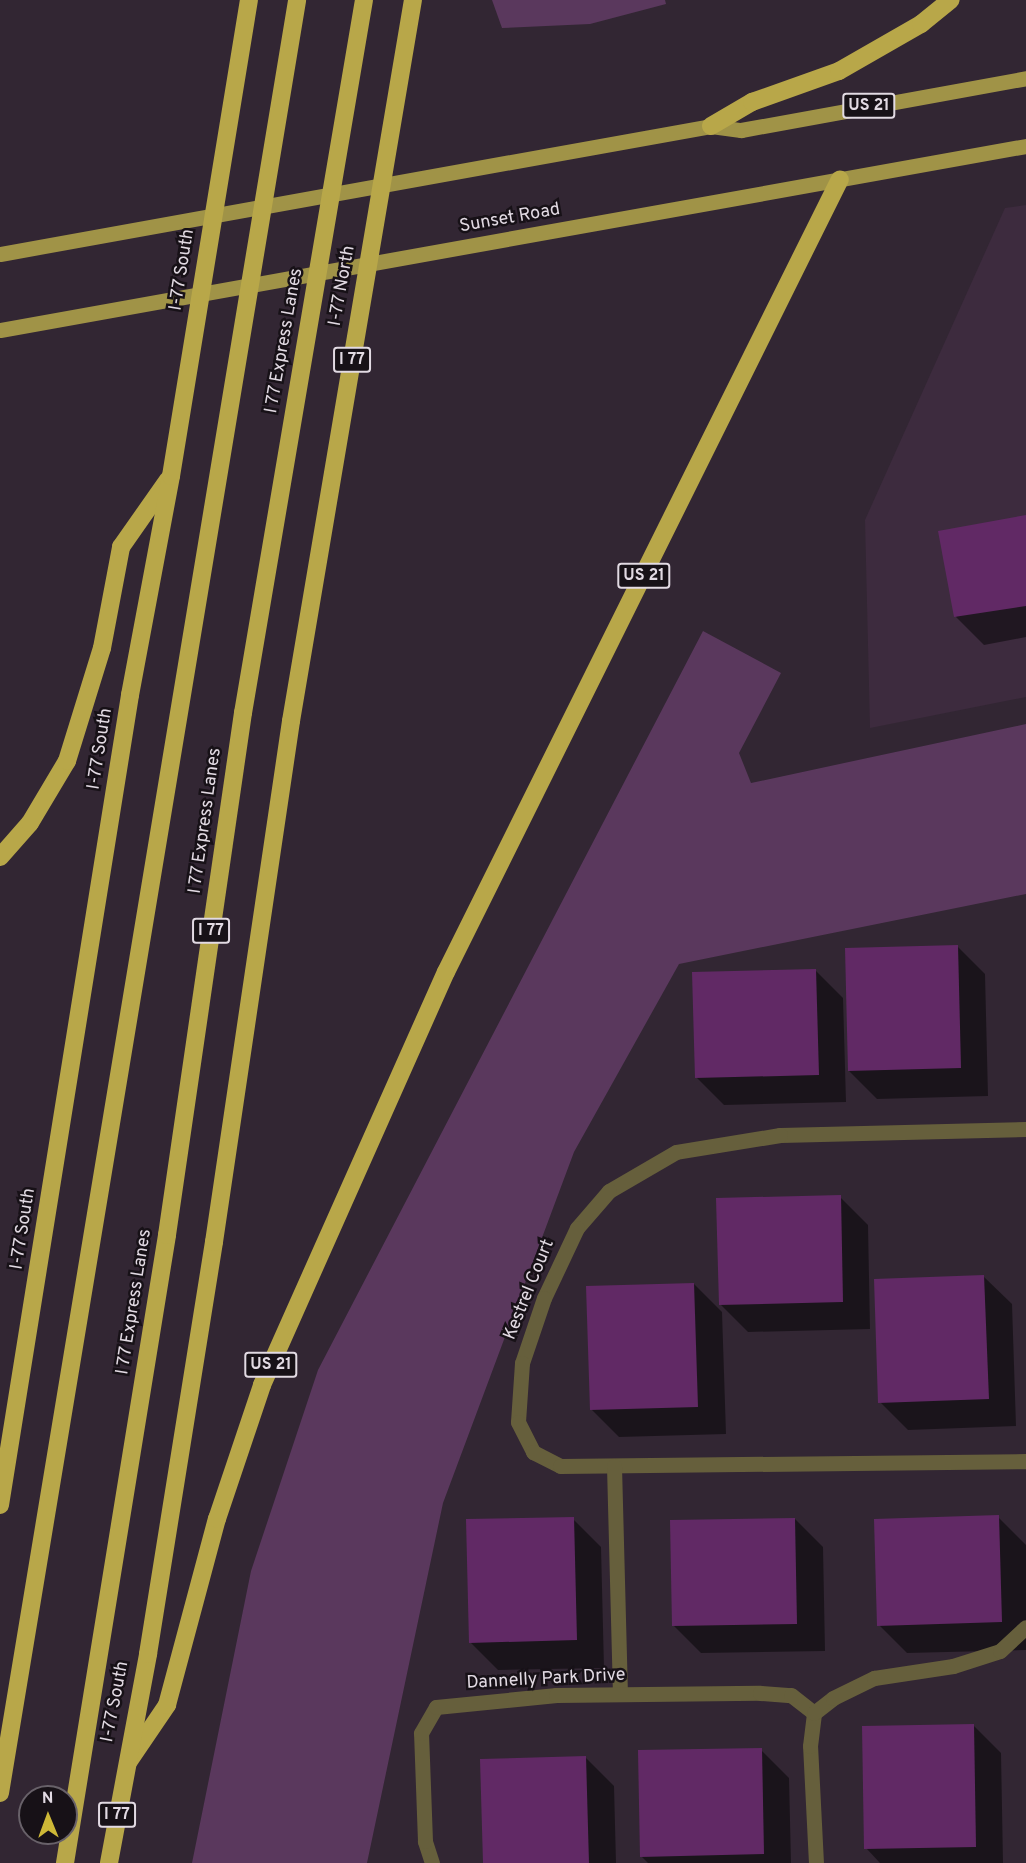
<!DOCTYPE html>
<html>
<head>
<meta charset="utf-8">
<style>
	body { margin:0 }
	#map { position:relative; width:1026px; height:1863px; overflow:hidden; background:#322633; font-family:Overpass,sans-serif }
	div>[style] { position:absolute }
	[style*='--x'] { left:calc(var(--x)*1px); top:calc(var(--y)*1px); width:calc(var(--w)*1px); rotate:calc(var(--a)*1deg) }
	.built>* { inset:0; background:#3d2b3e }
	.green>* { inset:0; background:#5a385d }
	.shadow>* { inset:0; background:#0007 }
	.building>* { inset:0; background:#612965 }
	.minor>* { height:15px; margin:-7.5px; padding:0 7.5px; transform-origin:7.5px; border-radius:7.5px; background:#665f3c }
	.major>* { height:15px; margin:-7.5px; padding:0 7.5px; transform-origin:7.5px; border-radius:7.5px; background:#a09347 }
	.highway>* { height:18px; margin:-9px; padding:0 9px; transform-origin:9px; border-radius:9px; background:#b8a749 }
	span { translate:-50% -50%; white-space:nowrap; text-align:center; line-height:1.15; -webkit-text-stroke:5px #171117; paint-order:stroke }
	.shield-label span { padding:2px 4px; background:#171117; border:2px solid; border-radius:4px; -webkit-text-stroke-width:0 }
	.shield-label { font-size:16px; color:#e2dae3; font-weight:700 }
	.street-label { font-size:18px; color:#e2dae3 }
	.north { position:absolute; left:18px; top:1785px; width:60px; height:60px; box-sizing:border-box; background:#171117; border:2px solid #686169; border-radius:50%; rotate:359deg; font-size:16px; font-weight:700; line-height:24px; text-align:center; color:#e2dae3 }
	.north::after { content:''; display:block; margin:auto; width:21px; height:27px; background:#ceb837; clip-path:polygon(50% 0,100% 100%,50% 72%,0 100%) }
</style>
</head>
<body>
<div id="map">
	<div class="built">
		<i style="clip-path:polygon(1026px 205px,1026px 697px,870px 728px,865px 520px,1005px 208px)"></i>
	</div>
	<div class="green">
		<i style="clip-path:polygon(492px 0,665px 0,666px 4px,590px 24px,502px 28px)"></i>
		<i style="clip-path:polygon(703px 631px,781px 673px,739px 753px,751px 783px,1026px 724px,1026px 894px,679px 964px,574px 1152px,443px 1503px,367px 1863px,192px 1863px,251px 1571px,318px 1370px)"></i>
	</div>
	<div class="shadow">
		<i style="clip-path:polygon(1026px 516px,1026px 637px,984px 645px,956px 617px)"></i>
		<i style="clip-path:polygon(957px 946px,985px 974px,988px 1096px,877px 1099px,849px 1071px)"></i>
		<i style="clip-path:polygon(815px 970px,843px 998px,846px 1102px,724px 1105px,696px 1077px)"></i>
		<i style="clip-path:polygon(840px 1197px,868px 1225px,870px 1329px,748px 1332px,720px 1304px)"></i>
		<i style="clip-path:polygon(983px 1276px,1012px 1304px,1016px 1426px,908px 1430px,880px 1402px)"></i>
		<i style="clip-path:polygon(694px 1284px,722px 1312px,726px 1434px,619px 1437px,591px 1409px)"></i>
		<i style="clip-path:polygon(998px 1517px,1026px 1545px,1026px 1650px,907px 1653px,879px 1625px)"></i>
		<i style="clip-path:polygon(573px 1519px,601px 1547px,604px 1668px,498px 1670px,470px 1642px)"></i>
		<i style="clip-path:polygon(795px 1519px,823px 1547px,825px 1651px,701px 1653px,673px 1625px)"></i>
		<i style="clip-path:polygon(973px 1725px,1001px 1753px,1003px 1863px,880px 1863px,866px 1848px)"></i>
		<i style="clip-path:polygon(761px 1750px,789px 1778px,791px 1863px,648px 1863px,641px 1856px)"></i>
		<i style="clip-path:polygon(586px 1758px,614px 1786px,616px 1863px,484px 1863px)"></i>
	</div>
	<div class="building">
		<i style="clip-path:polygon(1026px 515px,1026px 606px,954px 617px,938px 531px)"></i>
		<i style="clip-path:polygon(958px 945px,961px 1068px,848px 1071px,845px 948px)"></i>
		<i style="clip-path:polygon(816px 969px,819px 1075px,695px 1078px,692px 972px)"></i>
		<i style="clip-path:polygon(841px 1195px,843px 1302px,719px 1305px,716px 1198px)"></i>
		<i style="clip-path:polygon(984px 1275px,989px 1399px,878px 1403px,874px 1279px)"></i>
		<i style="clip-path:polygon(694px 1283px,698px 1407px,590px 1410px,586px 1286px)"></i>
		<i style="clip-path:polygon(999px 1515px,1002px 1622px,877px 1626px,874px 1519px)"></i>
		<i style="clip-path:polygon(574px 1517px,577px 1640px,469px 1643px,466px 1519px)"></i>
		<i style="clip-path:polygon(795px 1518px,797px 1624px,672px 1626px,670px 1520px)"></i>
		<i style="clip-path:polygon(974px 1724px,976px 1847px,864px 1849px,862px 1726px)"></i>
		<i style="clip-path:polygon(762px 1748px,764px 1854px,640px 1857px,638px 1750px)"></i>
		<i style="clip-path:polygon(586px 1756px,589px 1863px,483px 1863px,480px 1759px)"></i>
	</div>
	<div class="minor">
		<i style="--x:1026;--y:1129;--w:246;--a:178.6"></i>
		<i style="--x:780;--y:1135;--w:105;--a:170.7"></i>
		<i style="--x:676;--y:1152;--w:78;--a:149.8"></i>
		<i style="--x:609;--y:1191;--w:49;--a:130.9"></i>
		<i style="--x:577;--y:1228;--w:77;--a:115.2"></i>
		<i style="--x:544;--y:1298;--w:69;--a:108.7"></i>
		<i style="--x:522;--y:1363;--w:59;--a:93.9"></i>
		<i style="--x:518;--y:1422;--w:34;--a:63"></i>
		<i style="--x:533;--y:1452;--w:30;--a:27"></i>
		<i style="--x:560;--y:1466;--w:466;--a:-0.6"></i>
		<i style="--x:614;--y:1466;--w:228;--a:88.5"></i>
		<i style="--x:432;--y:1863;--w:23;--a:-108"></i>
		<i style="--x:425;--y:1841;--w:108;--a:-92.1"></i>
		<i style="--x:421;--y:1733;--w:30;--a:-60"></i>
		<i style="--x:436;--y:1707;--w:121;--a:-5.7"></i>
		<i style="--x:556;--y:1695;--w:204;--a:-0.6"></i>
		<i style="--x:760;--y:1693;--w:31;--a:4"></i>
		<i style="--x:791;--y:1695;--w:29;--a:38"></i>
		<i style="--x:816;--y:1863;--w:117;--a:-92.9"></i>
		<i style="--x:810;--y:1746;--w:33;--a:-83"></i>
		<i style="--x:814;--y:1713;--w:24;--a:-38"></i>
		<i style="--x:833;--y:1698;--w:46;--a:-26"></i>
		<i style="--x:874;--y:1678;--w:80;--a:-8.6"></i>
		<i style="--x:953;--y:1666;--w:49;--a:-17.7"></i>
		<i style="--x:1000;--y:1651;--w:35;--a:-43"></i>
	</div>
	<div class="major">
		<i style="--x:0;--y:254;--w:722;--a:-10.21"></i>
		<i style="--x:711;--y:126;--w:30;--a:8"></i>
		<i style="--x:741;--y:130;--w:290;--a:-10.3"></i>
		<i style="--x:0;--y:330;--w:1042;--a:-10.17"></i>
	</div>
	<div class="highway">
		<i style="--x:711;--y:126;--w:48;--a:-30.3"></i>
		<i style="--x:752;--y:102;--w:92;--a:-19.6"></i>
		<i style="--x:839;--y:71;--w:95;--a:-29.8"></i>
		<i style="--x:921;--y:24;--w:38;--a:-39"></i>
		<i style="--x:0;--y:857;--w:45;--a:-48.6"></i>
		<i style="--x:30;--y:823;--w:72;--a:-59.2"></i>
		<i style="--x:67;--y:761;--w:118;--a:-72.8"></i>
		<i style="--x:102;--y:648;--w:103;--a:-79.3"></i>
		<i style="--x:121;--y:547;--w:82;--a:-55"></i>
		<i style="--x:0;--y:1505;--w:820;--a:-80.88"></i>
		<i style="--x:130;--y:695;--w:223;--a:-79.4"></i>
		<i style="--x:171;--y:476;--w:482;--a:-80.7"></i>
		<i style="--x:129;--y:1761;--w:68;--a:-55.8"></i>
		<i style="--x:167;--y:1705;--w:193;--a:-75"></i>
		<i style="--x:217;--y:1519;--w:141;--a:-71.4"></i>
		<i style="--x:262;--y:1385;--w:452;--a:-66"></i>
		<i style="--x:446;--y:972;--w:885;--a:-63.58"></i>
		<i style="--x:0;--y:1793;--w:1817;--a:-80.59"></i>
		<i style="--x:65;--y:1863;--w:636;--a:-80.77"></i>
		<i style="--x:167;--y:1235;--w:528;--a:-81.72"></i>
		<i style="--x:243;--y:713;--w:723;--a:-80.37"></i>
		<i style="--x:109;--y:1863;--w:213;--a:-79.4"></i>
		<i style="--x:148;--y:1654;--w:417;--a:-80.9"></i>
		<i style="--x:214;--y:1242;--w:527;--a:-81.59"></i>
		<i style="--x:291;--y:721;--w:731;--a:-80.4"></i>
	</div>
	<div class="shield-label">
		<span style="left:869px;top:106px">US 21</span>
		<span style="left:352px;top:360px">I 77</span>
		<span style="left:644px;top:576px">US 21</span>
		<span style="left:211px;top:931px">I 77</span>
		<span style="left:271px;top:1365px">US 21</span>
		<span style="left:117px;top:1815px">I 77</span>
	</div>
	<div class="street-label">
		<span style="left:510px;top:219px;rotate:-10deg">Sunset Road</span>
		<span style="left:183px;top:270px;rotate:-81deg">I-77 South</span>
		<span style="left:343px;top:286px;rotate:-80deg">I-77 North</span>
		<span style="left:285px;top:341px;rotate:-80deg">I 77 Express Lanes</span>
		<span style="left:101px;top:749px;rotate:-81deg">I-77 South</span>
		<span style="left:206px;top:821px;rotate:-82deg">I 77 Express Lanes</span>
		<span style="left:24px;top:1229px;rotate:-81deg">I-77 South</span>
		<span style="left:530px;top:1290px;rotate:-68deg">Kestrel Court</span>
		<span style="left:135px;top:1302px;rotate:-81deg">I 77 Express Lanes</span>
		<span style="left:546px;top:1680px;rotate:-3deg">Dannelly Park Drive</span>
		<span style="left:116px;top:1702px;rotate:-79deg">I-77 South</span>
	</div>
	<div class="north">N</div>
</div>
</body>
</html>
